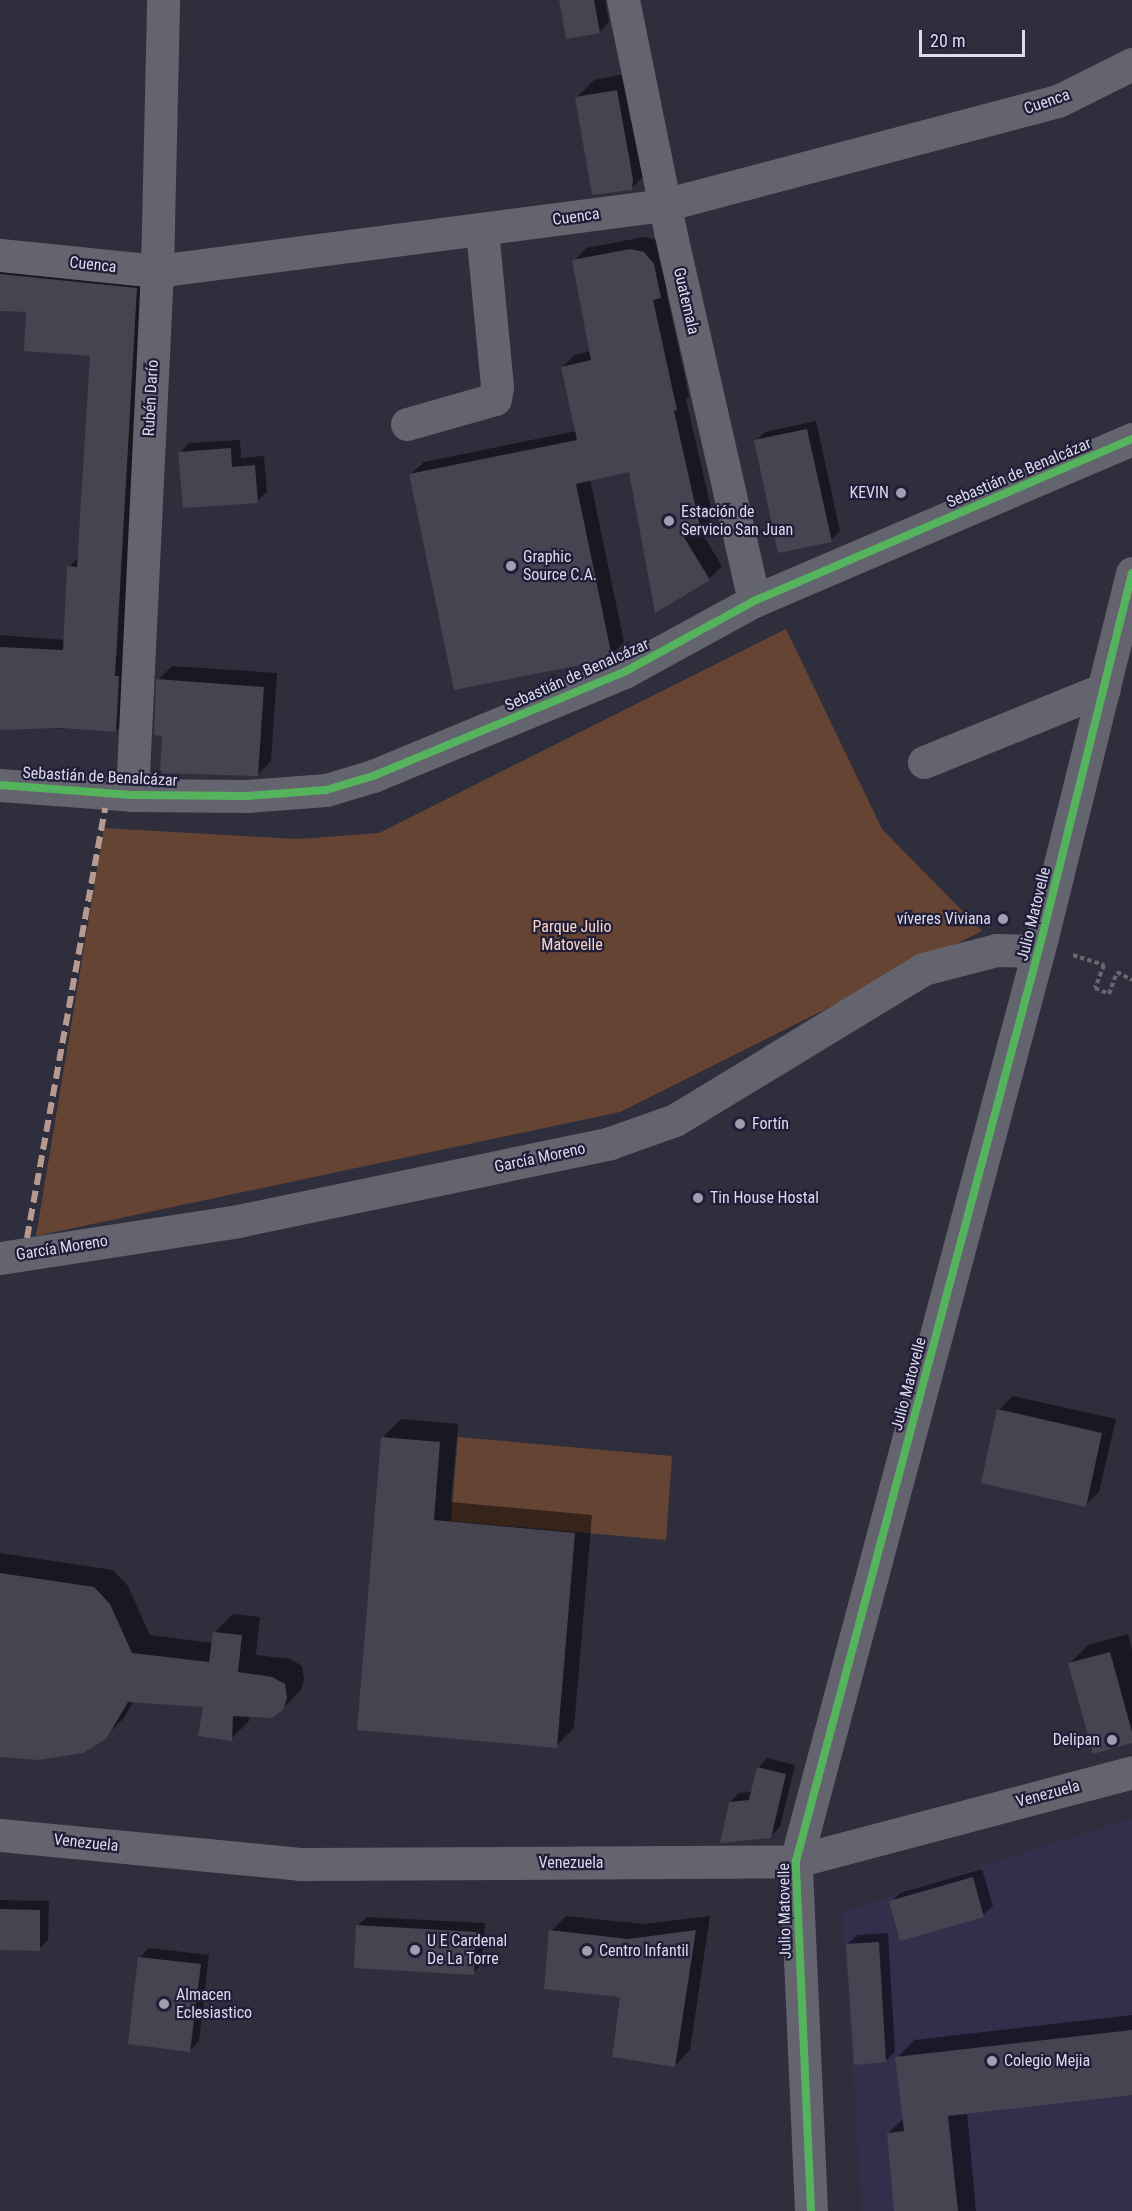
<!DOCTYPE html>
<html>
<head>
<meta charset="utf-8">
<style>
	body { margin:0 }
	#map { position:relative; width:1132px; height:2211px; overflow:hidden; background:#2f2e3c; font-family:"Roboto Condensed",sans-serif }
	div>[style] { position:absolute }
	[style*='--x'] { left:calc(var(--x)*1px); top:calc(var(--y)*1px); width:calc(var(--w)*1px); rotate:calc(var(--a)*1deg) }
	.built>* { inset:0; background:#322f4d }
	.green>* { inset:0; background:#654434 }
	.shadow>* { inset:0; background:#0007 }
	.building>* { inset:0; background:#454450 }
	.path>* { height:4px; margin-top:-2px; transform-origin:0; background:repeating-linear-gradient(90deg,#676772 0 4.5px,transparent 0 7.5px) }
	.minor>* { height:33px; margin:-16.5px; padding:0 16.5px; transform-origin:16.5px; border-radius:16.5px; background:#64646f }
	.quiet>* { height:6px; margin-top:-3px; transform-origin:0; background:repeating-linear-gradient(90deg,#b69a8f 0 12px,transparent 0 18px) }
	.cycleway>* { height:8px; margin:-4px; padding:0 4px; transform-origin:4px; border-radius:4px; background:#56b35d }
	.dots>* { width:16px; height:16px; translate:-50% -50%; box-sizing:border-box; border:3px solid #201e38; border-radius:50% }
	span { translate:-50% -50%; white-space:nowrap; text-align:center; line-height:1.15; -webkit-text-stroke:4.5px #201e38; paint-order:stroke }
	.street-label { font-size:16px; color:#dcdced }
	.poi-label { font-size:16px; color:#dcdced }
	.right { translate:-100% -50%; text-align:right }
	.left { translate:0 -50%; text-align:left }
	.park-label { font-size:16px; color:#fad5c3 }
	.scale { position:absolute; left:919px; top:30px; width:106px; height:27px; box-sizing:border-box; border:3px solid #dcdced; border-top:0; padding-left:8px; font-size:18px; line-height:21px; white-space:nowrap; color:#dcdced; -webkit-text-stroke:4px #201e38; paint-order:stroke }
</style>
</head>
<body>
<div id="map">
	<div class="built">
		<i style="clip-path:polygon(1132px 1818px,1132px 2211px,862px 2211px,842px 1912px)"></i>
	</div>
	<div class="green">
		<i style="clip-path:polygon(786px 629px,882px 829px,982px 931px,620px 1112px,36px 1236px,104px 828px,297px 839px,379px 833px)"></i>
		<i style="clip-path:polygon(458px 1437px,672px 1456px,666px 1540px,451px 1521px)"></i>
	</div>
	<div class="shadow">
		<i style="clip-path:polygon(561px 0,605px 0,609px 22px,600px 32px)"></i>
		<i style="clip-path:polygon(634px 72px,649px 171px,631px 189px,576px 98px,594px 80px)"></i>
		<i style="clip-path:polygon(644px 237px,657px 240px,673px 284px,666px 291px,689px 396px,686px 399px,713px 517px,700px 530px,722px 566px,709px 579px,630px 470px,590px 479px,624px 642px,611px 655px,411px 474px,424px 462px,576px 431px,562px 367px,575px 355px,591px 351px,574px 261px,586px 248px)"></i>
		<i style="clip-path:polygon(0 263px,147px 278px,126px 720px,116px 731px,0 726px,0 635px,65px 640px,69px 567px,79px 557px,92px 354px,28px 311px,0 309px)"></i>
		<i style="clip-path:polygon(816px 421px,840px 531px,831px 540px,755px 441px,765px 432px)"></i>
		<i style="clip-path:polygon(240px 440px,241px 458px,264px 456px,267px 492px,257px 501px,180px 453px,189px 443px)"></i>
		<i style="clip-path:polygon(172px 666px,277px 673px,271px 761px,257px 775px,164px 734px,158px 680px)"></i>
		<i style="clip-path:polygon(1013px 1396px,1116px 1419px,1099px 1492px,1085px 1506px,999px 1410px)"></i>
		<i style="clip-path:polygon(401px 1419px,458px 1424px,451px 1502px,592px 1515px,574px 1728px,556px 1746px,383px 1437px)"></i>
		<i style="clip-path:polygon(0 1553px,113px 1570px,128px 1586px,150px 1635px,213px 1643px,215px 1632px,233px 1614px,260px 1617px,256px 1655px,290px 1659px,302px 1666px,304px 1679px,301px 1690px,282px 1709px,250px 1715px,249px 1721px,231px 1739px,205px 1706px,134px 1701px,123px 1719px,105px 1737px,0 1755px)"></i>
		<i style="clip-path:polygon(1128px 1634px,1132px 1650px,1132px 1741px,1070px 1663px,1088px 1645px)"></i>
		<i style="clip-path:polygon(767px 1758px,795px 1765px,780px 1827px,770px 1837px,730px 1802px,739px 1793px,752px 1792px,758px 1768px)"></i>
		<i style="clip-path:polygon(982px 1869px,993px 1906px,983px 1915px,891px 1902px,900px 1893px)"></i>
		<i style="clip-path:polygon(0 1900px,49px 1901px,48px 1940px,39px 1949px,0 1948px)"></i>
		<i style="clip-path:polygon(566px 1916px,644px 1924px,710px 1916px,690px 2050px,675px 2066px,622px 1996px,551px 1931px)"></i>
		<i style="clip-path:polygon(367px 1917px,485px 1923px,482px 1964px,473px 1973px,357px 1926px)"></i>
		<i style="clip-path:polygon(888px 1933px,895px 2052px,885px 2061px,848px 1944px,857px 1935px)"></i>
		<i style="clip-path:polygon(149px 1948px,209px 1955px,199px 2041px,190px 2050px,140px 1957px)"></i>
		<i style="clip-path:polygon(1132px 2015px,1132px 2093px,967px 2112px,976px 2211px,896px 2211px,888px 2133px,904px 2118px,897px 2058px,914px 2040px)"></i>
	</div>
	<div class="building">
		<i style="clip-path:polygon(559px 0,594px 0,600px 33px,566px 39px)"></i>
		<i style="clip-path:polygon(617px 90px,633px 179px,632px 190px,592px 195px,575px 97px)"></i>
		<i style="clip-path:polygon(630px 249px,644px 252px,654px 264px,661px 298px,653px 300px,677px 410px,674px 411px,701px 531px,682px 534px,710px 580px,655px 613px,629px 472px,576px 484px,612px 657px,601px 661px,454px 690px,409px 474px,577px 440px,561px 367px,591px 360px,572px 260px)"></i>
		<i style="clip-path:polygon(0 274px,137px 288px,115px 676px,119px 676px,116px 732px,58px 728px,0 730px,0 647px,63px 650px,67px 566px,77px 567px,90px 356px,24px 351px,26px 312px,0 311px)"></i>
		<i style="clip-path:polygon(807px 429px,832px 542px,778px 553px,754px 440px)"></i>
		<i style="clip-path:polygon(231px 448px,232px 467px,255px 465px,258px 503px,183px 508px,178px 452px)"></i>
		<i style="clip-path:polygon(156px 679px,264px 687px,258px 776px,160px 773px,162px 736px,154px 735px)"></i>
		<i style="clip-path:polygon(997px 1409px,1102px 1433px,1086px 1507px,981px 1483px)"></i>
		<i style="clip-path:polygon(381px 1437px,440px 1442px,434px 1520px,575px 1533px,557px 1748px,357px 1730px)"></i>
		<i style="clip-path:polygon(0 1573px,94px 1587px,110px 1604px,132px 1653px,209px 1662px,213px 1632px,242px 1635px,238px 1672px,272px 1677px,285px 1684px,287px 1698px,283px 1710px,272px 1718px,233px 1716px,232px 1741px,198px 1736px,203px 1707px,128px 1702px,106px 1739px,83px 1753px,38px 1760px,0 1757px)"></i>
		<i style="clip-path:polygon(1110px 1652px,1132px 1732px,1132px 1743px,1093px 1754px,1068px 1663px)"></i>
		<i style="clip-path:polygon(757px 1767px,786px 1774px,771px 1838px,720px 1843px,729px 1802px,749px 1800px)"></i>
		<i style="clip-path:polygon(973px 1877px,984px 1917px,900px 1941px,889px 1901px)"></i>
		<i style="clip-path:polygon(0 1909px,40px 1910px,40px 1951px,0 1950px)"></i>
		<i style="clip-path:polygon(356px 1925px,476px 1932px,474px 1975px,354px 1968px)"></i>
		<i style="clip-path:polygon(549px 1930px,628px 1939px,696px 1930px,675px 2067px,612px 2057px,620px 1997px,544px 1989px)"></i>
		<i style="clip-path:polygon(879px 1942px,886px 2062px,854px 2065px,846px 1944px)"></i>
		<i style="clip-path:polygon(138px 1957px,201px 1964px,190px 2052px,128px 2044px)"></i>
		<i style="clip-path:polygon(1132px 2030px,1132px 2095px,948px 2116px,958px 2211px,894px 2211px,887px 2133px,904px 2131px,895px 2057px)"></i>
	</div>
	<div class="path">
		<i style="--x:1073;--y:955;--w:33;--a:18"></i>
		<i style="--x:1104;--y:965;--w:25;--a:111"></i>
		<i style="--x:1095;--y:988;--w:15;--a:23"></i>
		<i style="--x:1109;--y:994;--w:23;--a:-70"></i>
		<i style="--x:1117;--y:972;--w:17;--a:28"></i>
	</div>
	<div class="minor">
		<i style="--x:623;--y:0;--w:236;--a:78.5"></i>
		<i style="--x:670;--y:231;--w:379;--a:77.2"></i>
		<i style="--x:0;--y:255;--w:158;--a:5.8"></i>
		<i style="--x:157;--y:271;--w:511;--a:-7.42"></i>
		<i style="--x:664;--y:205;--w:407;--a:-14.8"></i>
		<i style="--x:1058;--y:101;--w:83;--a:-26.6"></i>
		<i style="--x:407;--y:424;--w:91;--a:-15.9"></i>
		<i style="--x:495;--y:399;--w:13;--a:-81"></i>
		<i style="--x:497;--y:386;--w:157;--a:-95.5"></i>
		<i style="--x:924;--y:762;--w:194;--a:-22.1"></i>
		<i style="--x:0;--y:785;--w:132;--a:4.3"></i>
		<i style="--x:132;--y:795;--w:115;--a:0.5"></i>
		<i style="--x:247;--y:796;--w:79;--a:-4.3"></i>
		<i style="--x:326;--y:790;--w:49;--a:-16.6"></i>
		<i style="--x:373;--y:776;--w:274;--a:-22.5"></i>
		<i style="--x:626;--y:671;--w:146;--a:-28.7"></i>
		<i style="--x:754;--y:601;--w:411;--a:-23.2"></i>
		<i style="--x:132;--y:795;--w:525;--a:-87.27"></i>
		<i style="--x:157;--y:271;--w:271;--a:-88.7"></i>
		<i style="--x:0;--y:1258;--w:241;--a:-8.8"></i>
		<i style="--x:238;--y:1221;--w:380;--a:-11.8"></i>
		<i style="--x:610;--y:1143;--w:69;--a:-19.5"></i>
		<i style="--x:675;--y:1120;--w:290;--a:-31.3"></i>
		<i style="--x:923;--y:969;--w:76;--a:-14.4"></i>
		<i style="--x:997;--y:950;--w:41;--a:1.4"></i>
		<i style="--x:0;--y:1835;--w:301;--a:5.5"></i>
		<i style="--x:300;--y:1864;--w:496;--a:-0.3"></i>
		<i style="--x:796;--y:1861;--w:348;--a:-14.8"></i>
		<i style="--x:811;--y:2211;--w:350;--a:-92.5"></i>
		<i style="--x:796;--y:1861;--w:956;--a:-75.09"></i>
		<i style="--x:1042;--y:937;--w:375;--a:-76.1"></i>
	</div>
	<div class="quiet">
		<i style="--x:27;--y:1238;--w:437;--a:-79.7"></i>
	</div>
	<div class="cycleway">
		<i style="--x:0;--y:785;--w:132;--a:4.3"></i>
		<i style="--x:132;--y:795;--w:115;--a:0.5"></i>
		<i style="--x:247;--y:796;--w:79;--a:-4.3"></i>
		<i style="--x:326;--y:790;--w:49;--a:-16.6"></i>
		<i style="--x:373;--y:776;--w:274;--a:-22.5"></i>
		<i style="--x:626;--y:671;--w:146;--a:-28.7"></i>
		<i style="--x:754;--y:601;--w:411;--a:-23.2"></i>
		<i style="--x:811;--y:2211;--w:350;--a:-92.5"></i>
		<i style="--x:796;--y:1861;--w:956;--a:-75.09"></i>
		<i style="--x:1042;--y:937;--w:375;--a:-76.1"></i>
	</div>
	<div class="dots">
		<i style="left:901px;top:493px;background:#9f9faf"></i>
		<i style="left:669px;top:521px;background:#9f9faf"></i>
		<i style="left:511px;top:566px;background:#9f9faf"></i>
		<i style="left:1003px;top:919px;background:#9f9faf"></i>
		<i style="left:740px;top:1124px;background:#9f9faf"></i>
		<i style="left:698px;top:1198px;background:#9f9faf"></i>
		<i style="left:1112px;top:1740px;background:#9f9faf"></i>
		<i style="left:415px;top:1950px;background:#9f9faf"></i>
		<i style="left:587px;top:1951px;background:#9f9faf"></i>
		<i style="left:164px;top:2004px;background:#9f9faf"></i>
		<i style="left:992px;top:2061px;background:#9f9faf"></i>
	</div>
	<div class="street-label">
		<span style="left:1047px;top:102px;rotate:-19deg">Cuenca</span>
		<span style="left:576px;top:217px;rotate:-8deg">Cuenca</span>
		<span style="left:93px;top:265px;rotate:6deg">Cuenca</span>
		<span style="left:686px;top:301px;rotate:77deg">Guatemala</span>
		<span style="left:151px;top:398px;rotate:-87deg">Rubén Darío</span>
		<span style="left:1019px;top:473px;rotate:-23deg">Sebastián de Benalcázar</span>
		<span style="left:577px;top:675px;rotate:-24deg">Sebastián de Benalcázar</span>
		<span style="left:100px;top:777px;rotate:3deg">Sebastián de Benalcázar</span>
		<span style="left:1034px;top:914px;rotate:-76deg">Julio Matovelle</span>
		<span style="left:540px;top:1158px;rotate:-12deg">García Moreno</span>
		<span style="left:62px;top:1248px;rotate:-9deg">García Moreno</span>
		<span style="left:909px;top:1384px;rotate:-75deg">Julio Matovelle</span>
		<span style="left:1048px;top:1794px;rotate:-15deg">Venezuela</span>
		<span style="left:86px;top:1843px;rotate:6deg">Venezuela</span>
		<span style="left:571px;top:1863px">Venezuela</span>
		<span style="left:785px;top:1911px;rotate:-91deg">Julio Matovelle</span>
	</div>
	<div class="poi-label">
		<span class="right" style="left:889px;top:493px">KEVIN</span>
		<span class="left" style="left:681px;top:521px">Estación de<br>Servicio San Juan</span>
		<span class="left" style="left:523px;top:566px">Graphic<br>Source C.A.</span>
		<span class="right" style="left:991px;top:919px">víveres Viviana</span>
		<span class="left" style="left:752px;top:1124px">Fortín</span>
		<span class="left" style="left:710px;top:1198px">Tin House Hostal</span>
		<span class="right" style="left:1100px;top:1740px">Delipan</span>
		<span class="left" style="left:427px;top:1950px">U E Cardenal<br>De La Torre</span>
		<span class="left" style="left:599px;top:1951px">Centro Infantil</span>
		<span class="left" style="left:176px;top:2004px">Almacen<br>Eclesiastico</span>
		<span class="left" style="left:1004px;top:2061px">Colegio Mejia</span>
	</div>
	<div class="park-label">
		<span style="left:572px;top:936px">Parque Julio<br>Matovelle</span>
	</div>
	<div class="scale">20 m</div>
</div>
</body>
</html>
